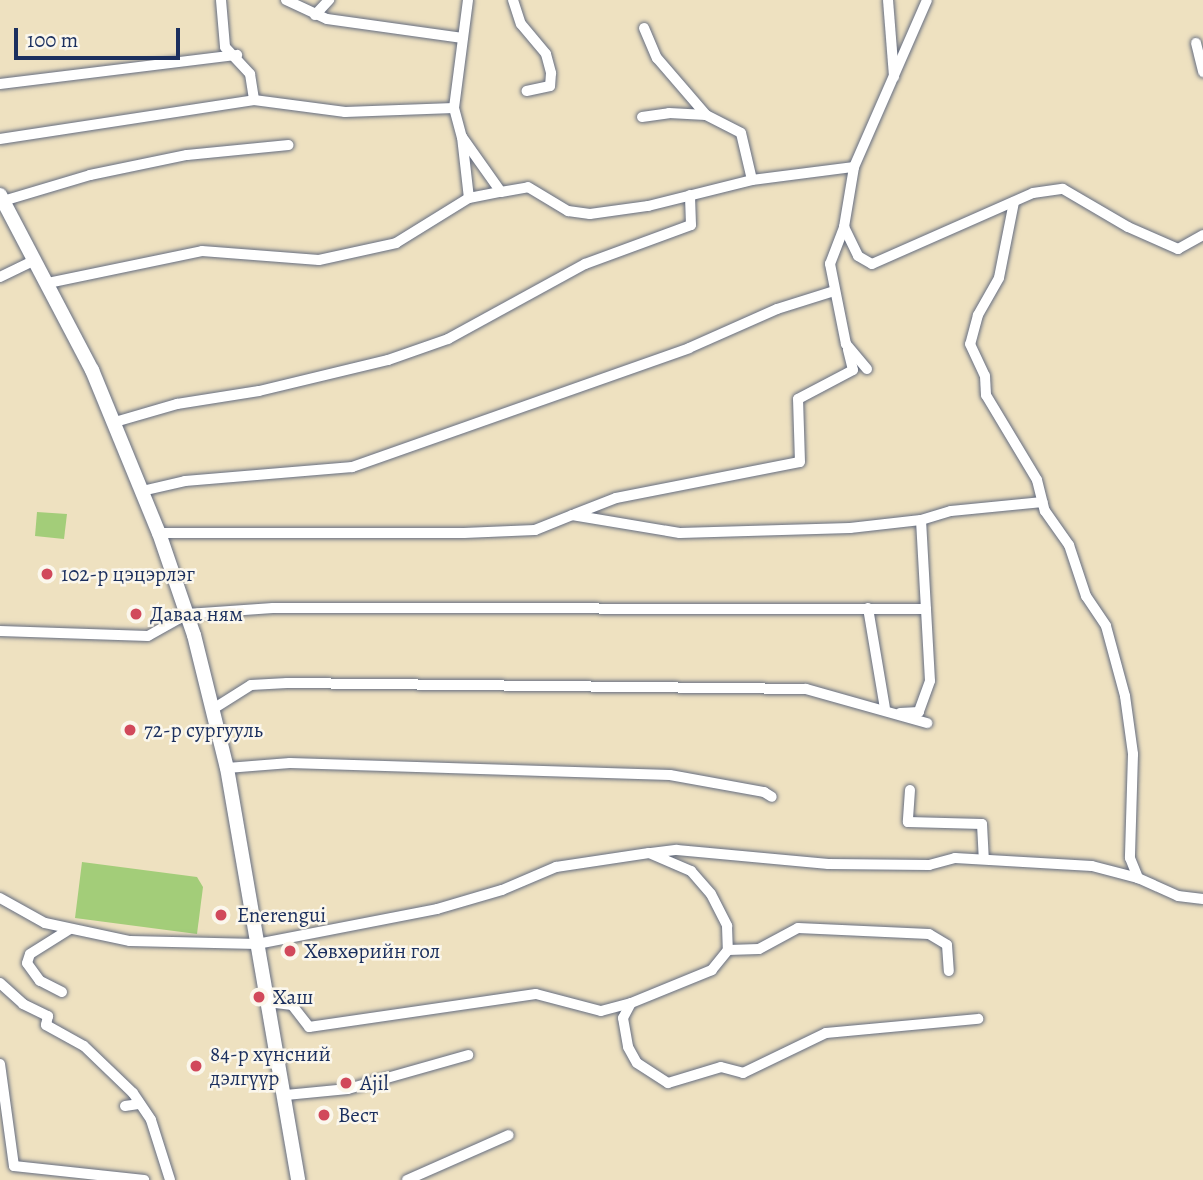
<!DOCTYPE html>
<html>
<head>
<meta charset="utf-8">
<style>
	body { margin:0 }
	#map { position:relative; width:1203px; height:1180px; overflow:hidden; background:#eee1c0; font-family:Alegreya,serif }
	div>[style] { position:absolute }
	[style*='--x'] { left:calc(var(--x)*1px); top:calc(var(--y)*1px); width:calc(var(--w)*1px); rotate:calc(var(--a)*1deg) }
	.green>* { inset:0; background:#a3cd79 }
	.roads { filter:drop-shadow(0 0 2px #656d80) drop-shadow(0 0 2px #656d80) }
	.street>* { height:10px; margin:-5px; padding:0 5px; transform-origin:5px; border-radius:5px; background:#fff }
	.secondary>* { height:14px; margin:-7px; padding:0 7px; transform-origin:7px; border-radius:7px; background:#fff }
	.dots>* { width:19px; height:19px; translate:-50% -50%; box-sizing:border-box; border:4px solid #fbf7ec; border-radius:50% }
	span { translate:-50% -50%; white-space:nowrap; text-align:center; line-height:1.15; -webkit-text-stroke:5px #fbf7ec; paint-order:stroke }
	.poi-label { font-size:21px; color:#1b2f5e }
	.left { translate:0 -50%; text-align:left }
	.scale { position:absolute; left:14px; top:28px; width:166px; height:32px; box-sizing:border-box; border:4px solid #1b2f5e; border-top:0; padding-left:9px; font-size:21px; line-height:24px; white-space:nowrap; color:#1b2f5e; -webkit-text-stroke:5px #fbf7ec; paint-order:stroke }
</style>
</head>
<body>
<div id="map">
	<div class="green">
		<i style="clip-path:polygon(37px 512px,67px 514px,64px 539px,35px 536px)"></i>
		<i style="clip-path:polygon(82px 862px,197px 877px,203px 887px,197px 934px,75px 918px)"></i>
	</div>
	<div class="roads">
		<div class="street">
			<i style="--x:221;--y:0;--w:47;--a:85.1"></i>
			<i style="--x:225;--y:47;--w:37;--a:47"></i>
			<i style="--x:250;--y:74;--w:26;--a:81"></i>
			<i style="--x:286;--y:0;--w:45;--a:24.9"></i>
			<i style="--x:327;--y:19;--w:137;--a:8"></i>
			<i style="--x:468;--y:0;--w:109;--a:97.4"></i>
			<i style="--x:454;--y:108;--w:30;--a:75"></i>
			<i style="--x:462;--y:137;--w:67;--a:54.7"></i>
			<i style="--x:501;--y:192;--w:27;--a:-10"></i>
			<i style="--x:528;--y:187;--w:47;--a:31"></i>
			<i style="--x:568;--y:211;--w:22;--a:8"></i>
			<i style="--x:590;--y:214;--w:59;--a:-7.9"></i>
			<i style="--x:648;--y:206;--w:107;--a:-14"></i>
			<i style="--x:752;--y:180;--w:103;--a:-7.3"></i>
			<i style="--x:513;--y:0;--w:25;--a:72"></i>
			<i style="--x:521;--y:24;--w:39;--a:50"></i>
			<i style="--x:546;--y:54;--w:20;--a:75"></i>
			<i style="--x:551;--y:73;--w:13;--a:94"></i>
			<i style="--x:550;--y:86;--w:24;--a:168"></i>
			<i style="--x:888;--y:0;--w:77;--a:85.5"></i>
			<i style="--x:315;--y:15;--w:21;--a:-47"></i>
			<i style="--x:644;--y:28;--w:33;--a:67"></i>
			<i style="--x:657;--y:58;--w:75;--a:49.3"></i>
			<i style="--x:706;--y:115;--w:39;--a:27"></i>
			<i style="--x:741;--y:133;--w:48;--a:76.8"></i>
			<i style="--x:1196;--y:43;--w:30;--a:76"></i>
			<i style="--x:0;--y:84;--w:239;--a:-7"></i>
			<i style="--x:642;--y:117;--w:27;--a:-8"></i>
			<i style="--x:669;--y:113;--w:37;--a:3"></i>
			<i style="--x:462;--y:137;--w:61;--a:83.5"></i>
			<i style="--x:0;--y:139;--w:257;--a:-8.7"></i>
			<i style="--x:254;--y:100;--w:92;--a:7.5"></i>
			<i style="--x:345;--y:112;--w:109;--a:-2.1"></i>
			<i style="--x:3;--y:201;--w:91;--a:-16.6"></i>
			<i style="--x:90;--y:175;--w:99;--a:-11.7"></i>
			<i style="--x:187;--y:155;--w:102;--a:-5.6"></i>
			<i style="--x:1014;--y:202;--w:77;--a:101.2"></i>
			<i style="--x:999;--y:278;--w:43;--a:119.6"></i>
			<i style="--x:978;--y:315;--w:30;--a:105"></i>
			<i style="--x:970;--y:344;--w:35;--a:65"></i>
			<i style="--x:985;--y:376;--w:19;--a:87"></i>
			<i style="--x:986;--y:395;--w:99;--a:59"></i>
			<i style="--x:1037;--y:480;--w:32;--a:76"></i>
			<i style="--x:1045;--y:511;--w:42;--a:54.8"></i>
			<i style="--x:1069;--y:545;--w:54;--a:71.6"></i>
			<i style="--x:1086;--y:596;--w:36;--a:56"></i>
			<i style="--x:1106;--y:626;--w:73;--a:74.8"></i>
			<i style="--x:1125;--y:696;--w:59;--a:82.1"></i>
			<i style="--x:1133;--y:754;--w:104;--a:91.7"></i>
			<i style="--x:1130;--y:858;--w:22;--a:68"></i>
			<i style="--x:844;--y:227;--w:32;--a:64"></i>
			<i style="--x:858;--y:256;--w:16;--a:30"></i>
			<i style="--x:872;--y:264;--w:176;--a:-23.8"></i>
			<i style="--x:1033;--y:193;--w:30;--a:-8"></i>
			<i style="--x:1063;--y:189;--w:75;--a:30.3"></i>
			<i style="--x:1128;--y:227;--w:55;--a:23.7"></i>
			<i style="--x:1178;--y:249;--w:29;--a:-29"></i>
			<i style="--x:0;--y:277;--w:39;--a:-26"></i>
			<i style="--x:48;--y:283;--w:157;--a:-11.7"></i>
			<i style="--x:202;--y:251;--w:117;--a:4.4"></i>
			<i style="--x:319;--y:260;--w:79;--a:-12.4"></i>
			<i style="--x:396;--y:243;--w:86;--a:-31.7"></i>
			<i style="--x:469;--y:198;--w:33;--a:-11"></i>
			<i style="--x:867;--y:369;--w:33;--a:-130"></i>
			<i style="--x:846;--y:344;--w:82;--a:-101.3"></i>
			<i style="--x:830;--y:264;--w:40;--a:-69"></i>
			<i style="--x:844;--y:227;--w:61;--a:-80.5"></i>
			<i style="--x:854;--y:167;--w:182;--a:-66.4"></i>
			<i style="--x:115;--y:422;--w:65;--a:-16.2"></i>
			<i style="--x:177;--y:404;--w:83;--a:-9"></i>
			<i style="--x:259;--y:391;--w:133;--a:-13.5"></i>
			<i style="--x:388;--y:360;--w:64;--a:-19.3"></i>
			<i style="--x:448;--y:339;--w:156;--a:-28.7"></i>
			<i style="--x:585;--y:264;--w:113;--a:-20.2"></i>
			<i style="--x:691;--y:225;--w:30;--a:-92"></i>
			<i style="--x:142;--y:491;--w:44;--a:-13.1"></i>
			<i style="--x:185;--y:481;--w:168;--a:-4.8"></i>
			<i style="--x:352;--y:467;--w:357;--a:-19.4"></i>
			<i style="--x:689;--y:348;--w:96;--a:-23.9"></i>
			<i style="--x:777;--y:309;--w:60;--a:-17.5"></i>
			<i style="--x:575;--y:514;--w:44;--a:-21.3"></i>
			<i style="--x:616;--y:498;--w:187;--a:-11.1"></i>
			<i style="--x:800;--y:462;--w:63;--a:-91.8"></i>
			<i style="--x:798;--y:399;--w:62;--a:-27.8"></i>
			<i style="--x:853;--y:370;--w:21;--a:-104"></i>
			<i style="--x:921;--y:520;--w:31;--a:-17"></i>
			<i style="--x:951;--y:511;--w:92;--a:-5.6"></i>
			<i style="--x:159;--y:533;--w:305;--a:0"></i>
			<i style="--x:464;--y:533;--w:71;--a:-2.4"></i>
			<i style="--x:535;--y:530;--w:40;--a:-22"></i>
			<i style="--x:572;--y:515;--w:109;--a:9.5"></i>
			<i style="--x:680;--y:533;--w:170;--a:-1.7"></i>
			<i style="--x:850;--y:528;--w:71;--a:-6.4"></i>
			<i style="--x:921;--y:520;--w:161;--a:86.8"></i>
			<i style="--x:930;--y:681;--w:33;--a:110"></i>
			<i style="--x:919;--y:712;--w:19;--a:177"></i>
			<i style="--x:868;--y:608;--w:101;--a:80.4"></i>
			<i style="--x:0;--y:631;--w:148;--a:1.9"></i>
			<i style="--x:148;--y:636;--w:45;--a:-29.4"></i>
			<i style="--x:187;--y:614;--w:86;--a:-4"></i>
			<i style="--x:273;--y:608;--w:653;--a:0.09"></i>
			<i style="--x:213;--y:709;--w:45;--a:-32.3"></i>
			<i style="--x:251;--y:685;--w:36;--a:-3"></i>
			<i style="--x:287;--y:683;--w:519;--a:0.66"></i>
			<i style="--x:806;--y:689;--w:126;--a:15.7"></i>
			<i style="--x:227;--y:768;--w:63;--a:-4.5"></i>
			<i style="--x:290;--y:763;--w:380;--a:1.8"></i>
			<i style="--x:670;--y:775;--w:96;--a:10.3"></i>
			<i style="--x:764;--y:792;--w:9;--a:32"></i>
			<i style="--x:910;--y:790;--w:32;--a:94"></i>
			<i style="--x:908;--y:822;--w:74;--a:1.5"></i>
			<i style="--x:982;--y:824;--w:35;--a:87"></i>
			<i style="--x:651;--y:853;--w:26;--a:-7"></i>
			<i style="--x:677;--y:850;--w:152;--a:5.3"></i>
			<i style="--x:828;--y:864;--w:101;--a:0.6"></i>
			<i style="--x:929;--y:865;--w:27;--a:-15"></i>
			<i style="--x:955;--y:858;--w:137;--a:3.3"></i>
			<i style="--x:1092;--y:866;--w:48;--a:14.6"></i>
			<i style="--x:1138;--y:878;--w:44;--a:24.2"></i>
			<i style="--x:1178;--y:896;--w:25;--a:7"></i>
			<i style="--x:0;--y:898;--w:51;--a:29.1"></i>
			<i style="--x:45;--y:923;--w:87;--a:12"></i>
			<i style="--x:130;--y:941;--w:127;--a:1.4"></i>
			<i style="--x:257;--y:944;--w:183;--a:-11"></i>
			<i style="--x:437;--y:909;--w:68;--a:-16.3"></i>
			<i style="--x:502;--y:890;--w:59;--a:-23.1"></i>
			<i style="--x:556;--y:867;--w:94;--a:-8.6"></i>
			<i style="--x:649;--y:853;--w:46;--a:23.2"></i>
			<i style="--x:691;--y:871;--w:30;--a:49"></i>
			<i style="--x:711;--y:894;--w:36;--a:63"></i>
			<i style="--x:727;--y:926;--w:24;--a:88"></i>
			<i style="--x:728;--y:950;--w:26;--a:129"></i>
			<i style="--x:712;--y:970;--w:87;--a:157.8"></i>
			<i style="--x:631;--y:1003;--w:17;--a:118"></i>
			<i style="--x:623;--y:1018;--w:29;--a:80"></i>
			<i style="--x:628;--y:1047;--w:18;--a:61"></i>
			<i style="--x:637;--y:1063;--w:37;--a:33"></i>
			<i style="--x:668;--y:1083;--w:55;--a:-16.8"></i>
			<i style="--x:721;--y:1067;--w:23;--a:15"></i>
			<i style="--x:743;--y:1073;--w:92;--a:-25.7"></i>
			<i style="--x:826;--y:1033;--w:153;--a:-5.3"></i>
			<i style="--x:728;--y:950;--w:31;--a:-2"></i>
			<i style="--x:759;--y:949;--w:44;--a:-28.3"></i>
			<i style="--x:798;--y:928;--w:131;--a:2.6"></i>
			<i style="--x:929;--y:934;--w:21;--a:31"></i>
			<i style="--x:947;--y:945;--w:26;--a:86"></i>
			<i style="--x:0;--y:983;--w:31;--a:42"></i>
			<i style="--x:23;--y:1004;--w:28;--a:26"></i>
			<i style="--x:48;--y:1016;--w:9;--a:103"></i>
			<i style="--x:46;--y:1025;--w:43;--a:28.9"></i>
			<i style="--x:84;--y:1046;--w:68;--a:43.8"></i>
			<i style="--x:133;--y:1093;--w:32;--a:56"></i>
			<i style="--x:151;--y:1120;--w:63;--a:72.4"></i>
			<i style="--x:62;--y:992;--w:25;--a:-153"></i>
			<i style="--x:40;--y:981;--w:22;--a:-126"></i>
			<i style="--x:27;--y:963;--w:9;--a:-72"></i>
			<i style="--x:30;--y:954;--w:47;--a:-32"></i>
			<i style="--x:268;--y:1002;--w:24;--a:7"></i>
			<i style="--x:292;--y:1005;--w:28;--a:52"></i>
			<i style="--x:309;--y:1027;--w:229;--a:-8.3"></i>
			<i style="--x:536;--y:994;--w:67;--a:14.7"></i>
			<i style="--x:601;--y:1011;--w:31;--a:-15"></i>
			<i style="--x:0;--y:1064;--w:103;--a:82.2"></i>
			<i style="--x:14;--y:1166;--w:131;--a:6.1"></i>
			<i style="--x:286;--y:1095;--w:62;--a:-5.5"></i>
			<i style="--x:348;--y:1089;--w:125;--a:-15.8"></i>
			<i style="--x:125;--y:1106;--w:15;--a:-8"></i>
			<i style="--x:407;--y:1180;--w:111;--a:-23.8"></i>
		</div>
		<div class="secondary">
			<i style="--x:0;--y:195;--w:198;--a:62.3"></i>
			<i style="--x:92;--y:370;--w:176;--a:67.7"></i>
			<i style="--x:159;--y:533;--w:108;--a:71.1"></i>
			<i style="--x:194;--y:635;--w:137;--a:76.1"></i>
			<i style="--x:227;--y:768;--w:418;--a:80.2"></i>
		</div>
	</div>
	<div class="dots">
		<i style="left:47px;top:574px;background:#d1495b"></i>
		<i style="left:136px;top:614px;background:#d1495b"></i>
		<i style="left:130px;top:730px;background:#d1495b"></i>
		<i style="left:221px;top:915px;background:#d1495b"></i>
		<i style="left:290px;top:951px;background:#d1495b"></i>
		<i style="left:259px;top:997px;background:#d1495b"></i>
		<i style="left:196px;top:1066px;background:#d1495b"></i>
		<i style="left:346px;top:1083px;background:#d1495b"></i>
		<i style="left:324px;top:1115px;background:#d1495b"></i>
	</div>
	<div class="poi-label">
		<span class="left" style="left:61px;top:574px">102-р цэцэрлэг</span>
		<span class="left" style="left:150px;top:614px">Даваа ням</span>
		<span class="left" style="left:144px;top:730px">72-р сургууль</span>
		<span class="left" style="left:237px;top:915px">Enerengui</span>
		<span class="left" style="left:304px;top:951px">Хөвхөрийн гол</span>
		<span class="left" style="left:273px;top:997px">Хаш</span>
		<span class="left" style="left:210px;top:1066px">84-р хүнсний<br>дэлгүүр</span>
		<span class="left" style="left:360px;top:1083px">Ajil</span>
		<span class="left" style="left:338px;top:1115px">Вест</span>
	</div>
	<div class="scale">100 m</div>
</div>
</body>
</html>
